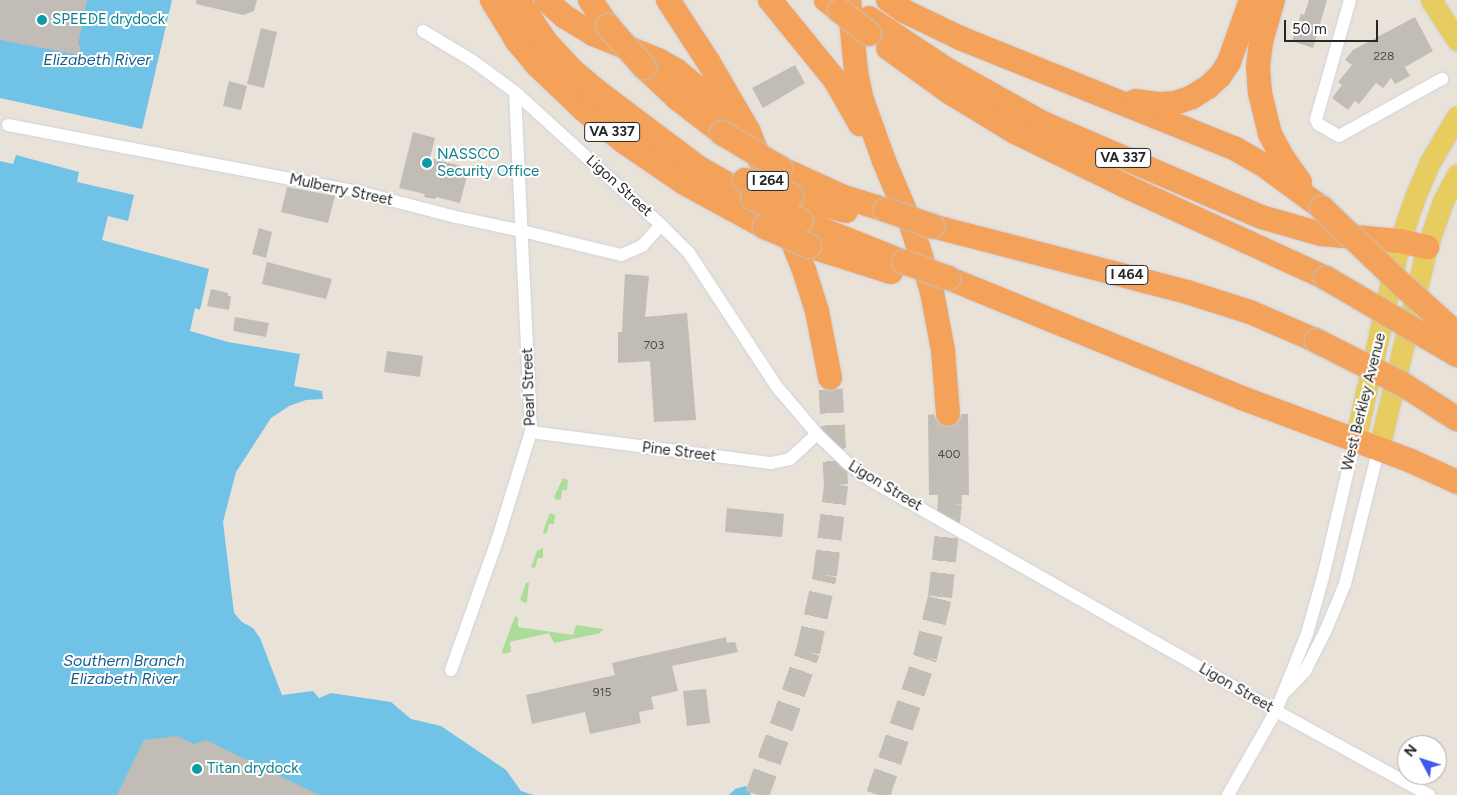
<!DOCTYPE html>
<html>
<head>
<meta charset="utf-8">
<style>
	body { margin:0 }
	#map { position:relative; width:1457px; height:795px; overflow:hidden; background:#e9e2d9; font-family:Figtree,sans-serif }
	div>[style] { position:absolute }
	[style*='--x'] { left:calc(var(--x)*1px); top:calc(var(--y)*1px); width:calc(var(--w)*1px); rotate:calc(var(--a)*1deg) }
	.green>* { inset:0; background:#acdd98 }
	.water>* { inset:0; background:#70c2e6 }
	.building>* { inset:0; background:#c1bcb6 }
	.motorway-tunnel>* { height:24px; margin-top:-12px; transform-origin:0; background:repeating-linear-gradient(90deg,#c2bdb5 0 24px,transparent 0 36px) }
	.roads { filter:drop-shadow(0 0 1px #ced1df) drop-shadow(0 0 1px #ced1df) }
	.minor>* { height:12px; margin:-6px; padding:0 6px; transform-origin:6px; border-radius:6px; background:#fff }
	.primary>* { height:21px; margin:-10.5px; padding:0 10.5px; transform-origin:10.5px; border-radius:10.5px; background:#e7cd5f }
	.motorway>* { height:24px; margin:-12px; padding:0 12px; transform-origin:12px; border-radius:12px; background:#f4a259 }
	.bridges { filter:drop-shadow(0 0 1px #c3c3c3) drop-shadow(0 0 1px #c3c3c3) }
	.motorway-bridge>* { height:24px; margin:-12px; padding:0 12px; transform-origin:12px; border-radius:12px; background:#f4a259 }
	.dots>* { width:14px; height:14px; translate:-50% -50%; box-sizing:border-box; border:2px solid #fff; border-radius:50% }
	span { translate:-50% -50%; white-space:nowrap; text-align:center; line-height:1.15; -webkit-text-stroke:4px #fff; paint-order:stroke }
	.number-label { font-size:12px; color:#4e4c4b }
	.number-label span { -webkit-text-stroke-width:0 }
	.shield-label span { padding:1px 4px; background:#fff; border:1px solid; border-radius:4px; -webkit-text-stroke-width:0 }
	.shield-label { font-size:14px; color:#272727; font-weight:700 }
	.culture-label { font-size:15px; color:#0d838f }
	.left { translate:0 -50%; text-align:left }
	.street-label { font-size:15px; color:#272727 }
	.water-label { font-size:16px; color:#155e8d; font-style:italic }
	.north { position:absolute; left:1397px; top:735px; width:50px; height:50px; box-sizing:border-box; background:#fff; border:1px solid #a9a9a9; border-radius:50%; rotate:310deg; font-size:14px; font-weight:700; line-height:20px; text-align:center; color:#272727 }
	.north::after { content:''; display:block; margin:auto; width:18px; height:22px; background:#405aee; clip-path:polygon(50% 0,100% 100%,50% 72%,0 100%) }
	.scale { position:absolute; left:1284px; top:20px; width:94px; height:22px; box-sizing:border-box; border:2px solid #272727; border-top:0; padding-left:6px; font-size:15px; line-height:18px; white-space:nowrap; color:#272727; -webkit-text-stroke:4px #fff; paint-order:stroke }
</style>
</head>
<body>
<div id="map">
	<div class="green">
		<i style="clip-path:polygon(563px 478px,568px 480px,567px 490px,562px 490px,561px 499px,557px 500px,554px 497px)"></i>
		<i style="clip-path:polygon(550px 513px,555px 515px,554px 524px,549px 524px,547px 533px,544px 534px,543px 531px)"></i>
		<i style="clip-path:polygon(543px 548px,543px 558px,538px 558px,535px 568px,531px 567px,537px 551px)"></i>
		<i style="clip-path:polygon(529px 582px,527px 602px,525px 603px,520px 600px,526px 583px)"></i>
		<i style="clip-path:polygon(515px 616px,518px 618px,518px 627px,573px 635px,576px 625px,603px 629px,600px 633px,554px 643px,549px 633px,510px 642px,511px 652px,503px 654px,502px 651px)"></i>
	</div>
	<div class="water">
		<i style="clip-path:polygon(0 0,172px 0,142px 129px,0 98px)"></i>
		<i style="clip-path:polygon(16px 155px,79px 172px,77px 182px,134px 195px,128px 221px,108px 216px,102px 240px,209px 269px,200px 310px,195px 308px,190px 331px,228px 342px,300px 354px,294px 386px,322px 391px,323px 399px,306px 400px,289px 406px,271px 418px,236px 472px,223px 522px,234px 613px,242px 622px,253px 628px,260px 638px,282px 695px,313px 691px,319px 698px,331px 693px,391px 702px,411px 719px,441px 726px,506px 770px,521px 791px,534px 795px,0 795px,0 161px,13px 164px)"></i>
		<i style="clip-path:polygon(746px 786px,751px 795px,729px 795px,735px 789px)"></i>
	</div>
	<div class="building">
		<i style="clip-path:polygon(0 0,87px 0,78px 45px,81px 45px,79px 55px,0 40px)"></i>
		<i style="clip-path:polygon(196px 0,257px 0,254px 11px,243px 15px,196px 4px)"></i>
		<i style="clip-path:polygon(1309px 0,1327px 0,1313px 48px,1292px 41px,1301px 14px,1304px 15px)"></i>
		<i style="clip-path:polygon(1415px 17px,1433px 51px,1405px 67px,1410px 76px,1395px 84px,1391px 78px,1383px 88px,1376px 83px,1359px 104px,1355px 101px,1348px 110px,1332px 98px,1342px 85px,1338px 82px,1352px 65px,1345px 60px,1353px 50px)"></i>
		<i style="clip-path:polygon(261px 28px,277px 32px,264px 88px,247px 84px)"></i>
		<i style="clip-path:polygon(795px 65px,805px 83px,763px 108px,752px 88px)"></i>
		<i style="clip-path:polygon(229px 81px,247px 86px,241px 110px,223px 106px)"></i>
		<i style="clip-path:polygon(413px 132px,435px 138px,430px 158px,469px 168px,460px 203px,436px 197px,435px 199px,424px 197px,425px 194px,399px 188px)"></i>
		<i style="clip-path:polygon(287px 187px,335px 196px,328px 223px,281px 212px)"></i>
		<i style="clip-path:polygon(259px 228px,272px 232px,266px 258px,252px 254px)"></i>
		<i style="clip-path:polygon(267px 262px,332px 279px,326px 299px,262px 284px)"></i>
		<i style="clip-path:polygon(625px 274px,649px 276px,645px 317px,687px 313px,696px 420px,654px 422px,650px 361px,618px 363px,618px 332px,622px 332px)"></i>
		<i style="clip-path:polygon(211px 289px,228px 293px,228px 296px,231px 296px,229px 310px,207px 306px)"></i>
		<i style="clip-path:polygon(235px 317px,269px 323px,266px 337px,233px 331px)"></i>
		<i style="clip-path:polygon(387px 351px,423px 356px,420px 377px,384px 372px)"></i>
		<i style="clip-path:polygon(934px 414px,937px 422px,949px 428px,956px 425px,962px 414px,968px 414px,969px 495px,929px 495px,928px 415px)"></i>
		<i style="clip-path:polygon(727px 508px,784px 514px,782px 537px,725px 532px)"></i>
		<i style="clip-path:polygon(726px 637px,727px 643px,735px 642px,738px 652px,672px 666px,678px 691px,651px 697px,654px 709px,639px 712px,641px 723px,590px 734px,585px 712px,532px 724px,526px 695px,615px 675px,612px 663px)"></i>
		<i style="clip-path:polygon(706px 689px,710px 723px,687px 726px,683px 691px)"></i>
		<i style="clip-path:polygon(177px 736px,194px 744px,206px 740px,319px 795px,117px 795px,144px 740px)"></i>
	</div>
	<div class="motorway-tunnel">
		<i style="--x:757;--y:795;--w:152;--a:-70.4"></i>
		<i style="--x:808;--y:652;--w:79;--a:-77.6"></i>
		<i style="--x:825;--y:575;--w:91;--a:-83"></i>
		<i style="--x:836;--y:485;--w:107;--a:-93.2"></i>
		<i style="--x:878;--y:795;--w:146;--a:-71.2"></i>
		<i style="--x:925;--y:657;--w:62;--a:-76"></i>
		<i style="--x:940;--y:597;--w:94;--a:-83.9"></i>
		<i style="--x:950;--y:504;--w:90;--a:-91.3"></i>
	</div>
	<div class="roads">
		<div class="minor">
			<i style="--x:1350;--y:0;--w:124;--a:105.9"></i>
			<i style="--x:1316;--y:119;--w:5;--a:68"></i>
			<i style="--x:1318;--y:124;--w:24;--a:30"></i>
			<i style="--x:1339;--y:136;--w:118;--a:-29"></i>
			<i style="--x:423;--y:31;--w:58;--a:31"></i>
			<i style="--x:473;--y:61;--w:52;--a:36.4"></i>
			<i style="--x:515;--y:92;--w:197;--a:42.3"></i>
			<i style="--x:661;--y:225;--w:40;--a:45"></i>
			<i style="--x:689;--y:253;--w:160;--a:56.7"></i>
			<i style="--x:777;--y:387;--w:62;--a:49.6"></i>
			<i style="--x:817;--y:434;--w:42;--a:44"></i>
			<i style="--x:847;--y:463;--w:29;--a:36"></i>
			<i style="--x:870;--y:480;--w:467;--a:29.6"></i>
			<i style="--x:1276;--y:711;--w:175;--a:28.8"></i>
			<i style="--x:8;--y:125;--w:361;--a:10.8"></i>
			<i style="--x:363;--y:193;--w:96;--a:14.5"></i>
			<i style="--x:456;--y:217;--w:67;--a:12"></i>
			<i style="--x:522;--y:231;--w:102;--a:13.6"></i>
			<i style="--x:621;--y:255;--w:23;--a:-23"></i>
			<i style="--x:642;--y:246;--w:28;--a:-48"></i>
			<i style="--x:531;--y:432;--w:242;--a:7.4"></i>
			<i style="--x:771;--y:463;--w:19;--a:-12"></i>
			<i style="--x:790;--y:459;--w:37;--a:-43"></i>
			<i style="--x:451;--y:670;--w:137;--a:-70.4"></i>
			<i style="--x:497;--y:541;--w:114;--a:-72.7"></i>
			<i style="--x:531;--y:432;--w:340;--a:-92.7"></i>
			<i style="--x:1283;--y:694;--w:32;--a:-46"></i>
			<i style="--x:1305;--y:671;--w:44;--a:-62.9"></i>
			<i style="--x:1325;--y:632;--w:52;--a:-67.4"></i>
			<i style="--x:1345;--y:584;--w:140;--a:-76"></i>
			<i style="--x:1228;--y:795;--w:97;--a:-60.3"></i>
			<i style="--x:1276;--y:711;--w:83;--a:-68.1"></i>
			<i style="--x:1307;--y:634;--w:59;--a:-74.3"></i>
			<i style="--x:1323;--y:577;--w:140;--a:-76.8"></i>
		</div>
		<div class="primary">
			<i style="--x:1431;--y:0;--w:48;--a:57"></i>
			<i style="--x:1355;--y:441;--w:205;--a:-77.3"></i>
			<i style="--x:1400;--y:241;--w:46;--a:-71.2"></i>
			<i style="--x:1415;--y:197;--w:38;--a:-67"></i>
			<i style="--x:1430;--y:162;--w:53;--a:-59.6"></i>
			<i style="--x:1379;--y:448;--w:207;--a:-76.6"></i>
			<i style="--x:1427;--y:247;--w:49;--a:-70.8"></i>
			<i style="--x:1443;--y:201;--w:30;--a:-62"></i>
		</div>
		<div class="motorway">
			<i style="--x:492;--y:0;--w:48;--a:58.6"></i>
			<i style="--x:517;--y:41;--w:30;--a:50"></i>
			<i style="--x:536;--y:64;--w:66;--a:43.8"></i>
			<i style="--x:584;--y:110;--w:50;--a:38.5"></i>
			<i style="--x:623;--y:141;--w:74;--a:34.5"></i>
			<i style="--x:684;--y:183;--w:92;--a:28.5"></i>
			<i style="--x:518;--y:0;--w:50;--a:56.3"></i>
			<i style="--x:546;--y:42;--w:40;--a:47"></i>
			<i style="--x:573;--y:71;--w:31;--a:40"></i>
			<i style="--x:597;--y:91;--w:128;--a:37"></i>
			<i style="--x:699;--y:168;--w:62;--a:29.1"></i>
			<i style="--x:546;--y:0;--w:25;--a:42"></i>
			<i style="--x:565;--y:17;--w:33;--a:31"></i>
			<i style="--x:593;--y:34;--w:70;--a:21.8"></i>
			<i style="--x:658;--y:60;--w:21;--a:29"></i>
			<i style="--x:676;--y:70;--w:40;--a:40"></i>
			<i style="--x:707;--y:96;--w:16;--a:47"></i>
			<i style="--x:718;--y:108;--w:27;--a:57"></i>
			<i style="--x:590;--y:0;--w:32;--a:55"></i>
			<i style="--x:668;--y:0;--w:75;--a:56.9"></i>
			<i style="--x:709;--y:63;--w:78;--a:59.8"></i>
			<i style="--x:748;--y:130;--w:151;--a:68.2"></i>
			<i style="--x:804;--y:270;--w:43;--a:72.4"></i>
			<i style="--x:817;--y:311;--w:68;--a:79"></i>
			<i style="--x:770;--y:0;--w:103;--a:50.9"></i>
			<i style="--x:835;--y:80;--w:51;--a:60.4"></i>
			<i style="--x:826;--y:0;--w:18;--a:38"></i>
			<i style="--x:849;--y:0;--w:71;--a:84.4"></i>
			<i style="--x:856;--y:71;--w:26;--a:79"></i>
			<i style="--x:861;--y:97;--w:68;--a:70.2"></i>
			<i style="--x:884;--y:161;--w:72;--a:67"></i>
			<i style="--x:912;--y:227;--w:68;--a:72.9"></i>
			<i style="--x:932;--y:292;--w:59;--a:79.3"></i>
			<i style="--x:943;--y:350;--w:64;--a:85.5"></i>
			<i style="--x:888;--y:0;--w:19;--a:35"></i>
			<i style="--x:904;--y:11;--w:62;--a:25.7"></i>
			<i style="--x:960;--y:38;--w:295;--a:21.9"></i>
			<i style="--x:1234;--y:148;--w:32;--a:30"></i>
			<i style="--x:1262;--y:164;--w:74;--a:36.3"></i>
			<i style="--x:1273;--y:0;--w:44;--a:105.9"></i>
			<i style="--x:1261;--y:42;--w:24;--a:97"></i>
			<i style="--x:1258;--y:66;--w:27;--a:86"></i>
			<i style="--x:1260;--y:93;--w:42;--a:76.3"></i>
			<i style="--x:1270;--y:134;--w:24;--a:62"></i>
			<i style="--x:1281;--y:155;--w:33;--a:55"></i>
			<i style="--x:869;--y:18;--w:95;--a:33.4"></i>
			<i style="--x:948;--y:70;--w:109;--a:29.2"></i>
			<i style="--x:1043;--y:123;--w:237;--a:23.3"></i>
			<i style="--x:1261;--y:217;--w:62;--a:15.8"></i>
			<i style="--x:1321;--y:234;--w:79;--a:5.1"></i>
			<i style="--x:1400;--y:241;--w:28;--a:13"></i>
			<i style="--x:888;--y:48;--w:75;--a:35.8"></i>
			<i style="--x:949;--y:92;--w:77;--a:31.2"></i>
			<i style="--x:1015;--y:132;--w:120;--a:26.1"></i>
			<i style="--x:1123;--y:185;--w:223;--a:24.6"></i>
			<i style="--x:644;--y:67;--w:47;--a:43.3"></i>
			<i style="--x:678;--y:99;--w:56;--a:37.7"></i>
			<i style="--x:1135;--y:101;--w:25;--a:7"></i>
			<i style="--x:1160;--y:104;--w:15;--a:-4"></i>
			<i style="--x:1175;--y:103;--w:18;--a:-19"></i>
			<i style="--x:1192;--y:97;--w:19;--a:-32"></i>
			<i style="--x:1208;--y:87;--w:16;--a:-43"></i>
			<i style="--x:1220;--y:76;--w:17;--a:-57"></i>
			<i style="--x:1229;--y:62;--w:66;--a:-70.5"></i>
			<i style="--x:780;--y:168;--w:70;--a:24.4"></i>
			<i style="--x:844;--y:197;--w:44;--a:17.2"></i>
			<i style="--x:791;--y:196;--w:57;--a:15.3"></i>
			<i style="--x:801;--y:221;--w:111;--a:21.7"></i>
			<i style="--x:932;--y:226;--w:263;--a:14.5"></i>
			<i style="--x:1187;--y:292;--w:66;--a:17.6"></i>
			<i style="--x:1250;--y:312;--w:73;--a:23.4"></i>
			<i style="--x:809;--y:246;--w:86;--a:17.6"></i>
			<i style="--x:948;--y:278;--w:318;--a:22.2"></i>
			<i style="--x:1242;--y:398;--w:180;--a:20.4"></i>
			<i style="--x:1411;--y:461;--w:51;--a:24.5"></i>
		</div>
	</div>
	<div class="bridges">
		<div class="motorway-bridge">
			<i style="--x:840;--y:11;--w:37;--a:38"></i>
			<i style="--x:608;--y:26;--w:55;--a:48.7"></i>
			<i style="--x:722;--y:133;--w:68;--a:31.1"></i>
			<i style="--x:745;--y:180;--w:49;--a:19.2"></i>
			<i style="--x:753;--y:198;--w:53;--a:25.6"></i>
			<i style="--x:1322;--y:208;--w:107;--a:43.9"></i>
			<i style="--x:1399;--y:282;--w:78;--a:41.9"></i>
			<i style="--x:886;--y:210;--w:49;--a:19.2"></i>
			<i style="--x:765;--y:227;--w:48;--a:23.4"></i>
			<i style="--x:904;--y:262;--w:47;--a:20"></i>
			<i style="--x:1326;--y:278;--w:152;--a:30.4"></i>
			<i style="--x:1317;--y:341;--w:97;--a:26.8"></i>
			<i style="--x:1404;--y:385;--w:63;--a:32.7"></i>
		</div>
	</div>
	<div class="dots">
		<i style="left:42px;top:20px;background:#0f9aa8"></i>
		<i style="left:427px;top:163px;background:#0f9aa8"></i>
		<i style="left:197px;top:769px;background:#0f9aa8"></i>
	</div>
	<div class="number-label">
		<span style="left:1384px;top:57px">228</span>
		<span style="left:654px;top:346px">703</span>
		<span style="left:949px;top:455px">400</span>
		<span style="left:602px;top:693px">915</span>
	</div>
	<div class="shield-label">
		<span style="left:612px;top:132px">VA 337</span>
		<span style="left:1123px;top:158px">VA 337</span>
		<span style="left:768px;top:181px">I 264</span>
		<span style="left:1127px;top:275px">I 464</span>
	</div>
	<div class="culture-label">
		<span class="left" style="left:52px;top:20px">SPEEDE drydock</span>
		<span class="left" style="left:437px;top:163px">NASSCO<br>Security Office</span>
		<span class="left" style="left:207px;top:769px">Titan drydock</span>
	</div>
	<div class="street-label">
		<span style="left:619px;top:186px;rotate:42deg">Ligon Street</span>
		<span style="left:341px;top:190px;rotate:12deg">Mulberry Street</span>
		<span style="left:529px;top:387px;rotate:-92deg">Pearl Street</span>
		<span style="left:1364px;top:402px;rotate:-76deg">West Berkley Avenue</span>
		<span style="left:679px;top:452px;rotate:7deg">Pine Street</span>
		<span style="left:885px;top:486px;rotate:31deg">Ligon Street</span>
		<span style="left:1236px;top:688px;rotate:30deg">Ligon Street</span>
	</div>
	<div class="water-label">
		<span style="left:97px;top:60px">Elizabeth River</span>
		<span style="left:124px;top:670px">Southern Branch<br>Elizabeth River</span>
	</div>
	<div class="north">N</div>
	<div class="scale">50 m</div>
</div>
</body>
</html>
